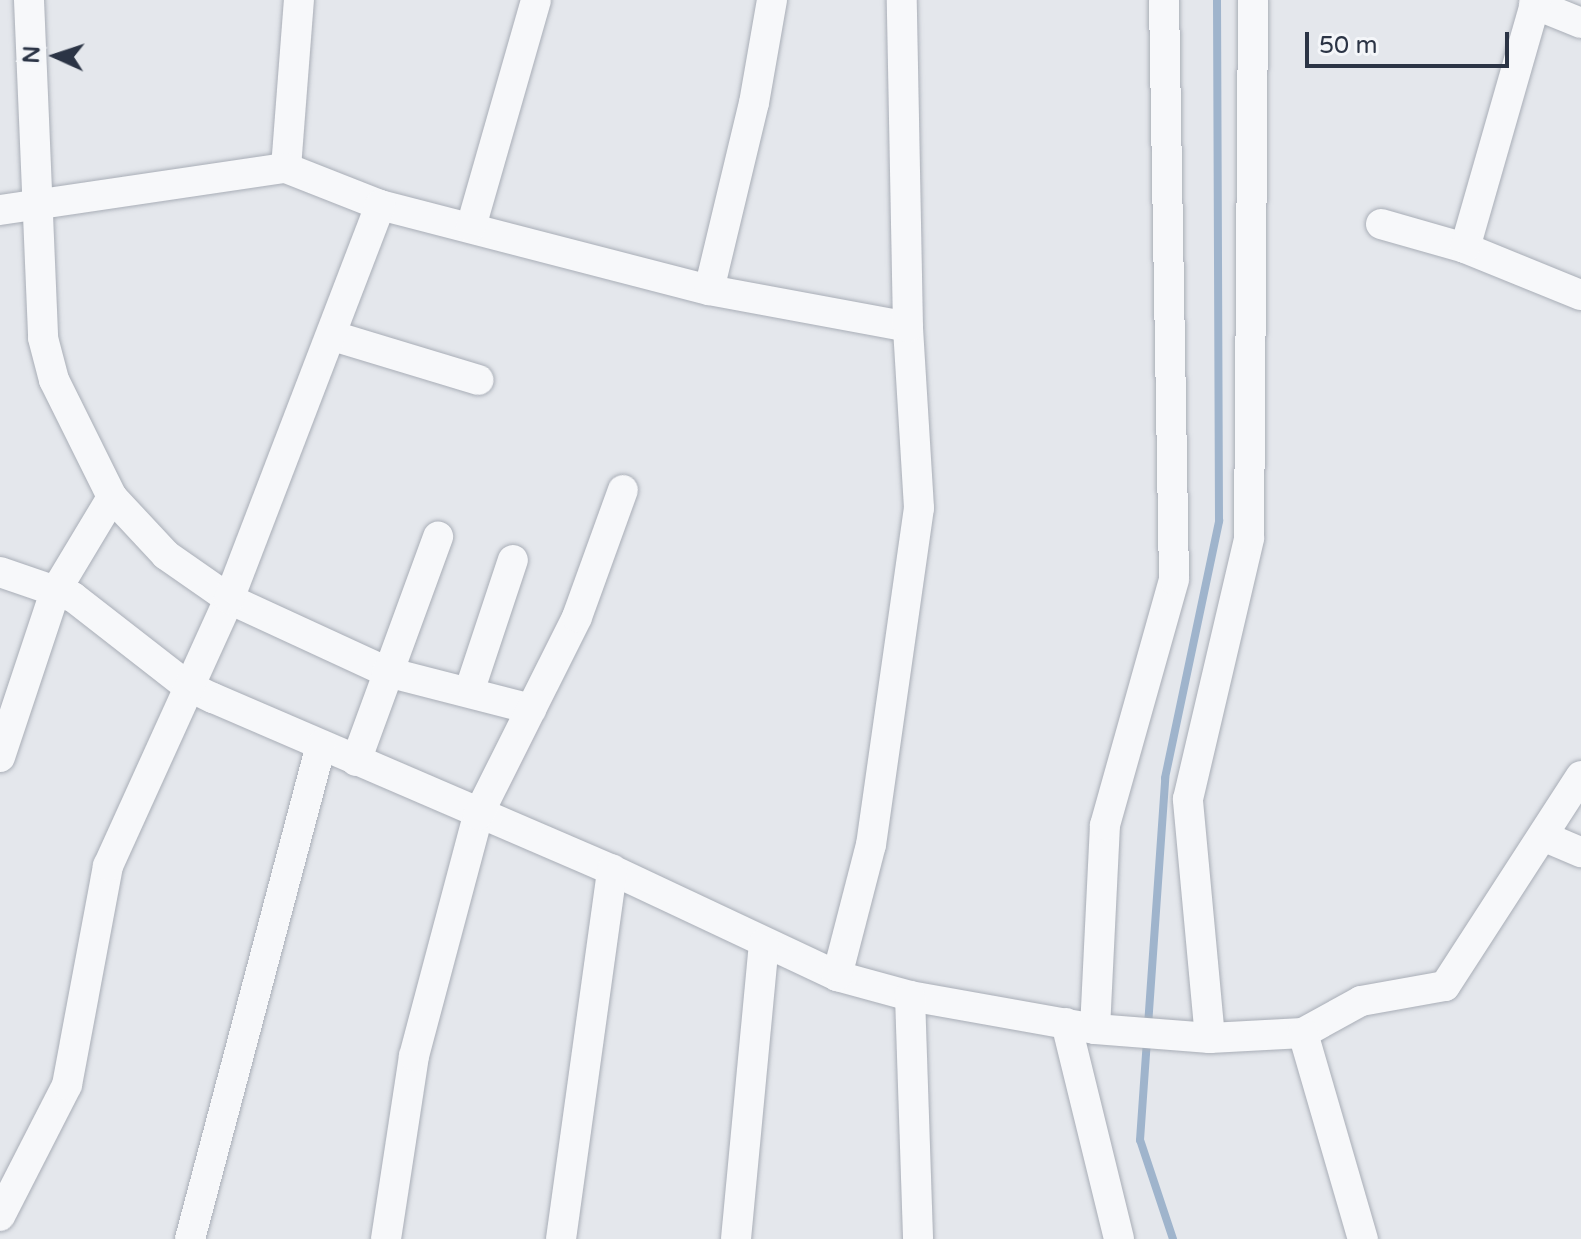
<!DOCTYPE html>
<html>
<head>
<meta charset="utf-8">
<style>
	body { margin:0 }
	#map { position:relative; width:1581px; height:1239px; overflow:hidden; background:#e4e7ec; font-family:"Varela Round",sans-serif }
	div>[style] { position:absolute }
	[style*='--x'] { left:calc(var(--x)*1px); top:calc(var(--y)*1px); width:calc(var(--w)*1px); rotate:calc(var(--a)*1deg) }
	.stream>* { height:8px; margin:-4px; padding:0 4px; transform-origin:4px; border-radius:4px; background:#9fb4cc }
	.roads { filter:drop-shadow(0 0 2px #a9aeb7) drop-shadow(0 0 2px #a9aeb7) }
	.street>* { height:30px; margin:-15px; padding:0 15px; transform-origin:15px; border-radius:15px; background:#f7f8fa }
	span { translate:-50% -50%; white-space:nowrap; text-align:center; line-height:1.15; -webkit-text-stroke:6px #f4f6f9; paint-order:stroke }
	.north { position:absolute; left:16px; top:16px; width:80px; height:80px; -webkit-text-stroke:6px #f4f6f9; paint-order:stroke; rotate:273deg; font-size:22px; font-weight:700; line-height:32px; text-align:center; color:#2b3445 }
	.north::after { content:''; display:block; margin:auto; width:28px; height:36px; background:#2b3445; clip-path:polygon(50% 0,100% 100%,50% 72%,0 100%) }
	.scale { position:absolute; left:1305px; top:32px; width:204px; height:36px; box-sizing:border-box; border:4px solid #2b3445; border-top:0; padding-left:10px; font-size:24px; line-height:28px; white-space:nowrap; color:#2b3445; -webkit-text-stroke:6px #f4f6f9; paint-order:stroke }
</style>
</head>
<body>
<div id="map">
	<div class="stream">
		<i style="--x:1173;--y:1239;--w:104;--a:-108.4"></i>
		<i style="--x:1140;--y:1140;--w:363;--a:-86"></i>
		<i style="--x:1165;--y:778;--w:263;--a:-78.1"></i>
		<i style="--x:1219;--y:521;--w:521;--a:-90.22"></i>
	</div>
	<div class="roads">
		<div class="street">
			<i style="--x:29;--y:0;--w:338;--a:87.6"></i>
			<i style="--x:43;--y:338;--w:43;--a:75.3"></i>
			<i style="--x:54;--y:380;--w:131;--a:63.6"></i>
			<i style="--x:112;--y:497;--w:79;--a:47"></i>
			<i style="--x:166;--y:555;--w:77;--a:34.9"></i>
			<i style="--x:229;--y:599;--w:174;--a:24.8"></i>
			<i style="--x:387;--y:672;--w:149;--a:14.4"></i>
			<i style="--x:1534;--y:4;--w:51;--a:22"></i>
			<i style="--x:286;--y:168;--w:169;--a:-85.6"></i>
			<i style="--x:0;--y:210;--w:289;--a:-8.4"></i>
			<i style="--x:286;--y:168;--w:101;--a:21.5"></i>
			<i style="--x:380;--y:205;--w:340;--a:14.5"></i>
			<i style="--x:709;--y:290;--w:202;--a:10.5"></i>
			<i style="--x:1381;--y:224;--w:87;--a:15.9"></i>
			<i style="--x:1465;--y:248;--w:125;--a:22.1"></i>
			<i style="--x:471;--y:227;--w:236;--a:-74"></i>
			<i style="--x:1465;--y:248;--w:258;--a:-74"></i>
			<i style="--x:709;--y:290;--w:192;--a:-76.5"></i>
			<i style="--x:754;--y:103;--w:105;--a:-80.1"></i>
			<i style="--x:333;--y:336;--w:152;--a:16.8"></i>
			<i style="--x:0;--y:572;--w:77;--a:18.9"></i>
			<i style="--x:73;--y:597;--w:143;--a:37.9"></i>
			<i style="--x:186;--y:685;--w:30;--a:26"></i>
			<i style="--x:213;--y:698;--w:434;--a:23.3"></i>
			<i style="--x:612;--y:870;--w:249;--a:25.2"></i>
			<i style="--x:837;--y:976;--w:76;--a:15.3"></i>
			<i style="--x:910;--y:996;--w:188;--a:10.1"></i>
			<i style="--x:1095;--y:1029;--w:115;--a:4.5"></i>
			<i style="--x:1210;--y:1038;--w:93;--a:-3.1"></i>
			<i style="--x:1303;--y:1033;--w:66;--a:-28.9"></i>
			<i style="--x:1361;--y:1001;--w:85;--a:-10.1"></i>
			<i style="--x:1445;--y:986;--w:250;--a:-57.1"></i>
			<i style="--x:469;--y:692;--w:139;--a:-71.6"></i>
			<i style="--x:0;--y:757;--w:174;--a:-71.6"></i>
			<i style="--x:55;--y:592;--w:111;--a:-59"></i>
			<i style="--x:356;--y:761;--w:239;--a:-69.9"></i>
			<i style="--x:1545;--y:837;--w:39;--a:23"></i>
			<i style="--x:837;--y:976;--w:135;--a:-75.5"></i>
			<i style="--x:871;--y:845;--w:340;--a:-81.9"></i>
			<i style="--x:919;--y:508;--w:181;--a:-93.5"></i>
			<i style="--x:908;--y:327;--w:327;--a:-91.1"></i>
			<i style="--x:910;--y:996;--w:243;--a:88.1"></i>
			<i style="--x:1066;--y:1023;--w:222;--a:76.2"></i>
			<i style="--x:1095;--y:1029;--w:204;--a:-87.2"></i>
			<i style="--x:1105;--y:825;--w:255;--a:-74.3"></i>
			<i style="--x:1174;--y:579;--w:579;--a:-90.99"></i>
			<i style="--x:1303;--y:1033;--w:215;--a:73.8"></i>
			<i style="--x:1210;--y:1038;--w:240;--a:-95.3"></i>
			<i style="--x:1188;--y:799;--w:268;--a:-76.8"></i>
			<i style="--x:1249;--y:538;--w:538;--a:-89.57"></i>
			<i style="--x:0;--y:1216;--w:147;--a:-62.9"></i>
			<i style="--x:67;--y:1085;--w:223;--a:-79.4"></i>
			<i style="--x:108;--y:866;--w:293;--a:-65.6"></i>
			<i style="--x:229;--y:599;--w:422;--a:-69"></i>
			<i style="--x:190;--y:1239;--w:511;--a:-75.15"></i>
			<i style="--x:386;--y:1239;--w:185;--a:-81.3"></i>
			<i style="--x:414;--y:1056;--w:249;--a:-75.1"></i>
			<i style="--x:478;--y:815;--w:221;--a:-63.4"></i>
			<i style="--x:577;--y:617;--w:135;--a:-70.1"></i>
			<i style="--x:561;--y:1239;--w:373;--a:-82.1"></i>
			<i style="--x:736;--y:1239;--w:297;--a:-84.6"></i>
		</div>
	</div>
	<div class="north">N</div>
	<div class="scale">50 m</div>
</div>
</body>
</html>
